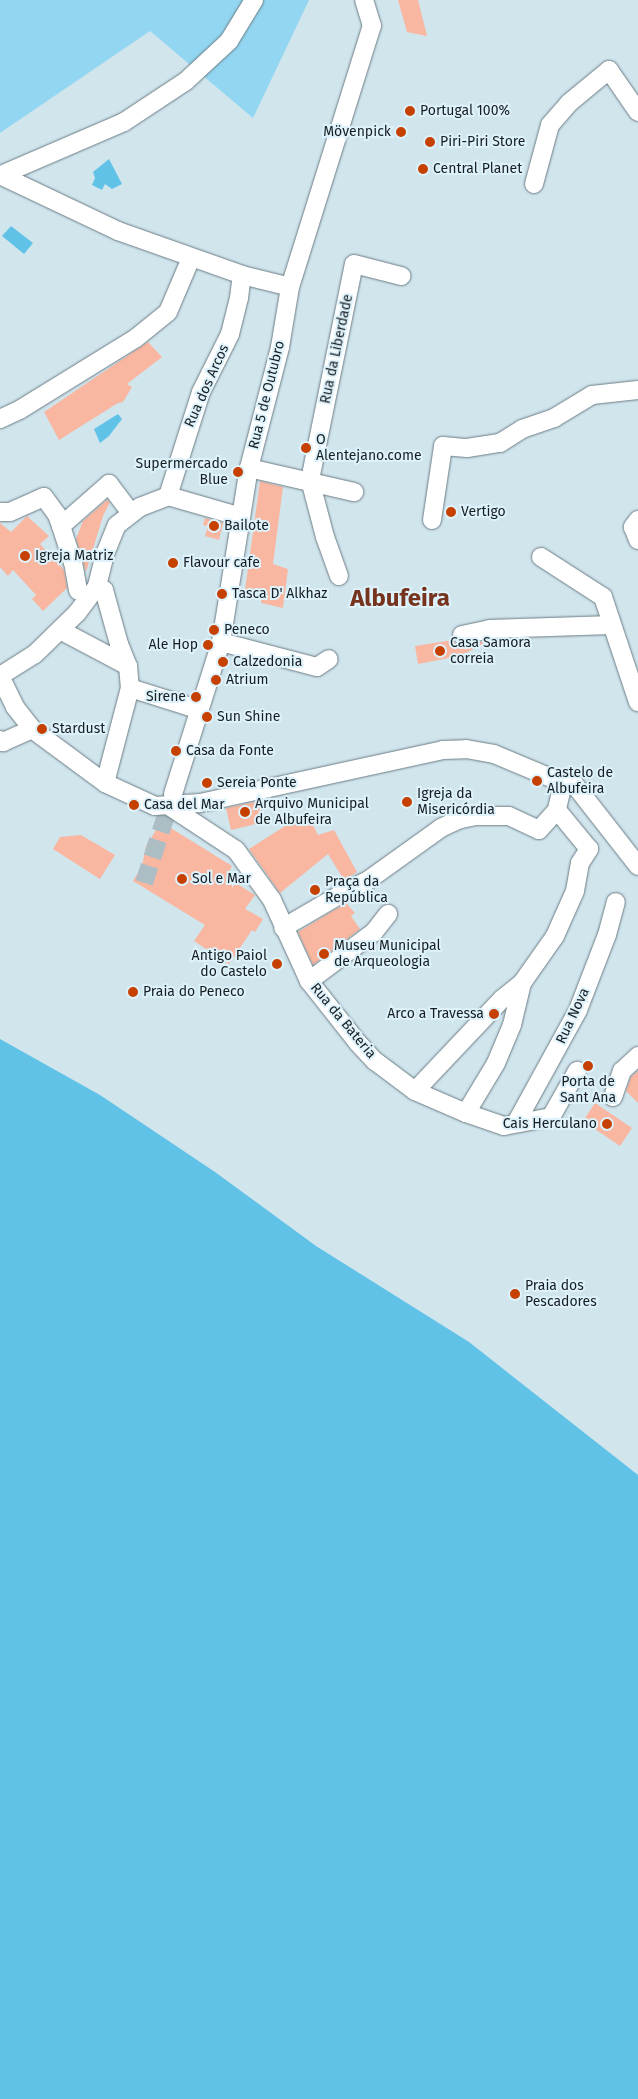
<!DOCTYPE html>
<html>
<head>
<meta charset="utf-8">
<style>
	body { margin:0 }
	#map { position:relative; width:638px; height:2099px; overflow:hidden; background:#d1e5ed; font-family:"Fira Sans",sans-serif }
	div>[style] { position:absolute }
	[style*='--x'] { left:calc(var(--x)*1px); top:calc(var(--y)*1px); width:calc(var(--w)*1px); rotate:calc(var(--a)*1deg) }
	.green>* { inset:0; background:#92d6f1 }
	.water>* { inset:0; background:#60c2e7 }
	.building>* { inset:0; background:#f9b6a0 }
	.minor-tunnel>* { height:18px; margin-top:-9px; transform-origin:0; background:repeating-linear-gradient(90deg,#acbdc4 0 18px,transparent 0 27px) }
	.roads { filter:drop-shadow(0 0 1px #6b7c84) drop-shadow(0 0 1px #6b7c84) }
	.minor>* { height:18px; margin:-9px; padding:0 9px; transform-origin:9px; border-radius:9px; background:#fff }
	.dots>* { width:14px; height:14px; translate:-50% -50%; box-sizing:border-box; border:2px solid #def2fb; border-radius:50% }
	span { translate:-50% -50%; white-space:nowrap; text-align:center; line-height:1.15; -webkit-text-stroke:4px #def2fb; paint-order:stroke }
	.poi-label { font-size:14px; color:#171e21 }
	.left { translate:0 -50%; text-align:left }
	.right { translate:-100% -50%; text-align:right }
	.street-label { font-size:14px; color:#171e21 }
	.town-label { font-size:24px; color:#76331d; font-weight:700 }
</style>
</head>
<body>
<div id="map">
	<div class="green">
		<i style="clip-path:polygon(0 0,309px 0,253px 118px,150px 31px,0 133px)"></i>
	</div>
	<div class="water">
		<i style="clip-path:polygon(109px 159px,122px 184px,112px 189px,105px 184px,102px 190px,92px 185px,95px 178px,93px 172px)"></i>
		<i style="clip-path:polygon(11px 226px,33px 243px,24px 254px,2px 236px)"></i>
		<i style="clip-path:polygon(118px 414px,122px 419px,109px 436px,100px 443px,94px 429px)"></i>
		<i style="clip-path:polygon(0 1039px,100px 1095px,215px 1172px,316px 1246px,469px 1342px,638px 1475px,638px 2099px,0 2099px)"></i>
	</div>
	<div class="building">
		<i style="clip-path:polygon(398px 0,418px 0,427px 36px,407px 32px)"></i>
		<i style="clip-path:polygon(148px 342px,162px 357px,127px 384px,132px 387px,123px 402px,118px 403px,59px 440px,44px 412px)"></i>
		<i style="clip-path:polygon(260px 481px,283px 487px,273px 564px,288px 569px,283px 608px,261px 603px,262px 591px,245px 590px)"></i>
		<i style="clip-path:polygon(107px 500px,110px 502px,103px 516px,86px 572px,76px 539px,83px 521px)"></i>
		<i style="clip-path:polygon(27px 516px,49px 536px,40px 544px,64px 570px,67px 588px,43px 611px,32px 599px,36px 595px,13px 570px,8px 576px,0 567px,0 523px,11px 532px)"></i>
		<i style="clip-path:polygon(205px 518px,223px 523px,219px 540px,205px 536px,208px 526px,203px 525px)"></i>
		<i style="clip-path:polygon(453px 640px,458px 645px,464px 645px,493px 640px,459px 656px,418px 664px,415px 646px)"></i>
		<i style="clip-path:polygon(260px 801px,265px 822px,231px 830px,226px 808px)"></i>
		<i style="clip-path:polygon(309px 817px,318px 835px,334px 830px,357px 872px,344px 880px,328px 854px,280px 893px,249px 849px,293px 821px,295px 825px)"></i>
		<i style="clip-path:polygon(161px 822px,232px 866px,226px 877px,255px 895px,245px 909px,263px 919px,255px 932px,252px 930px,229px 964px,194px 941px,205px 925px,133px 881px,142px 866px,146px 846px)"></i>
		<i style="clip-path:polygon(81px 835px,115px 855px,100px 879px,53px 849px,60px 837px)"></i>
		<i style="clip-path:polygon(346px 903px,355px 913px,351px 916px,360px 929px,313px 965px,298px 932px)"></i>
		<i style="clip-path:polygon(638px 1071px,638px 1103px,626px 1091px,631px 1077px)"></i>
		<i style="clip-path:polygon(595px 1103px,632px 1128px,620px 1146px,583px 1121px)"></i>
	</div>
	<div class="minor-tunnel">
		<i style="--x:144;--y:883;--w:94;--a:-72"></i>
	</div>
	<div class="roads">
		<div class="minor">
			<i style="--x:0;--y:175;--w:131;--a:25.4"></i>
			<i style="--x:118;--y:231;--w:132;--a:19.5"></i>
			<i style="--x:242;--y:275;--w:49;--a:14"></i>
			<i style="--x:1;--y:175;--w:134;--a:-23.3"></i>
			<i style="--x:124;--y:122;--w:74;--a:-33.5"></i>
			<i style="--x:186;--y:81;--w:59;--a:-42.9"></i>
			<i style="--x:229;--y:41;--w:48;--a:-58.6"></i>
			<i style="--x:534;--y:184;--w:61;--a:-74.8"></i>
			<i style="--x:550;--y:125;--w:29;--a:-49"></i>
			<i style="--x:569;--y:103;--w:52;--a:-39.5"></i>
			<i style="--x:609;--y:70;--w:51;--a:55.4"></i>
			<i style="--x:0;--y:419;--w:23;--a:-25"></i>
			<i style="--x:21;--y:409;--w:135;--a:-31.7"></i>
			<i style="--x:136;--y:338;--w:41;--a:-39.1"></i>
			<i style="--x:168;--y:312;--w:59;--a:-66.9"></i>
			<i style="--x:249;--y:468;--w:108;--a:12.9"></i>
			<i style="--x:168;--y:496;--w:109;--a:-72.4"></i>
			<i style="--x:201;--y:392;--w:65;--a:-63.4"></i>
			<i style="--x:230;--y:334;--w:37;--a:-76"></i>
			<i style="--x:239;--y:298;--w:23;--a:-83"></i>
			<i style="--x:0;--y:512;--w:10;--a:0"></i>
			<i style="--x:10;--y:512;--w:37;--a:-24"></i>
			<i style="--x:44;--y:497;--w:22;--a:54"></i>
			<i style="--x:57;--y:515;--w:12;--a:70"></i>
			<i style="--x:61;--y:526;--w:38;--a:72"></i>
			<i style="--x:73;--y:562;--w:29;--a:80"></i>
			<i style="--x:432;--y:520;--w:75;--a:-81.5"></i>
			<i style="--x:443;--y:446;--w:24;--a:5"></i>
			<i style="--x:467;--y:448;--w:33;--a:-9"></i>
			<i style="--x:500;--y:443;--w:26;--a:-32"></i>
			<i style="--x:522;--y:429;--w:34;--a:-19"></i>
			<i style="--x:554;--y:418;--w:44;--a:-31.2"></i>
			<i style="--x:592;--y:395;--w:46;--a:-6.2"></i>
			<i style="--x:638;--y:520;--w:9;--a:126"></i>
			<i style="--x:633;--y:527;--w:14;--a:69"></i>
			<i style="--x:61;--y:526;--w:64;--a:-41.2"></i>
			<i style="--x:109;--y:484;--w:36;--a:53"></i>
			<i style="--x:541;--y:557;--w:74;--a:32.8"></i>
			<i style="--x:603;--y:597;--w:111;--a:71.6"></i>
			<i style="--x:339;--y:576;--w:41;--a:-109.7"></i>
			<i style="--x:325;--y:537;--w:59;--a:-104.7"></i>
			<i style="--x:310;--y:480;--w:220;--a:-78.5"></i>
			<i style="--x:354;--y:264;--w:49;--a:14.3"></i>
			<i style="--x:97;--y:586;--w:8;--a:30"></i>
			<i style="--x:104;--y:590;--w:56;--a:74.5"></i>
			<i style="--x:119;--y:644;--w:24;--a:68"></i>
			<i style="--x:128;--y:666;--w:22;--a:85"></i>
			<i style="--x:60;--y:630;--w:77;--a:27.9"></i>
			<i style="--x:462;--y:635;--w:29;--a:-12"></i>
			<i style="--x:490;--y:629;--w:121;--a:-1.9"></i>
			<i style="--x:221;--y:642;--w:99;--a:14.6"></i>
			<i style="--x:317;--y:667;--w:14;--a:-34"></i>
			<i style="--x:0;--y:676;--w:34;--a:64"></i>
			<i style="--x:15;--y:707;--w:28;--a:52"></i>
			<i style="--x:32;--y:729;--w:91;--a:36.5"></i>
			<i style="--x:105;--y:783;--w:55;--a:24.7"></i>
			<i style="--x:155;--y:806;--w:45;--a:-3.8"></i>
			<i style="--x:200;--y:803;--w:249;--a:-12.3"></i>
			<i style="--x:443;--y:750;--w:23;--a:-2"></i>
			<i style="--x:466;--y:749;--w:28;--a:10"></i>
			<i style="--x:494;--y:754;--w:75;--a:22.8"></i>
			<i style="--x:563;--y:783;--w:28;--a:103"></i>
			<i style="--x:557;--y:810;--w:27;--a:132"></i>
			<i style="--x:539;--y:830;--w:33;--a:-155"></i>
			<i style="--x:509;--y:816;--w:33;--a:180"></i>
			<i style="--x:476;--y:816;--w:16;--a:169"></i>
			<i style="--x:460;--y:819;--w:21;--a:155"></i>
			<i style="--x:441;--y:828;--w:91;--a:144.4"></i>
			<i style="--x:367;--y:881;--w:21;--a:155"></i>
			<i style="--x:348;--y:890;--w:75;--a:149.7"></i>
			<i style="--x:0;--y:676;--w:41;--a:-32.2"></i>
			<i style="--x:35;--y:654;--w:59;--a:-44.3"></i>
			<i style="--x:77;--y:613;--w:34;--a:-53"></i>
			<i style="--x:97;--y:586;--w:33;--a:-76"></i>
			<i style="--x:105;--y:554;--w:31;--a:-68"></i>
			<i style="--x:117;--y:525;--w:29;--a:-38"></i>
			<i style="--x:140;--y:507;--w:30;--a:-21"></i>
			<i style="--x:168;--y:496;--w:76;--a:16"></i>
			<i style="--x:0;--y:740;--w:4;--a:34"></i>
			<i style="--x:3;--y:742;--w:32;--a:-24"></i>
			<i style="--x:105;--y:783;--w:98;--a:-75.3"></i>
			<i style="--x:130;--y:688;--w:73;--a:17.4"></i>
			<i style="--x:563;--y:783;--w:11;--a:5"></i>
			<i style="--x:574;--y:784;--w:104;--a:52"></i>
			<i style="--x:173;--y:794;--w:159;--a:-72.5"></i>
			<i style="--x:221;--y:642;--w:176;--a:-80.9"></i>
			<i style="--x:249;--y:468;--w:125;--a:-75.6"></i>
			<i style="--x:280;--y:347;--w:61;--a:-80.5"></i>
			<i style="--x:290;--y:287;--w:274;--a:-72.6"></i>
			<i style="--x:372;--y:26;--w:27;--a:-107"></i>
			<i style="--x:169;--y:806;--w:80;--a:33.3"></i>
			<i style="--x:236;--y:850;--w:62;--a:54.2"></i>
			<i style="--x:272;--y:900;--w:89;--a:65.4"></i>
			<i style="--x:309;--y:981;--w:79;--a:51.7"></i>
			<i style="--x:358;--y:1043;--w:25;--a:47"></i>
			<i style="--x:375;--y:1061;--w:50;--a:36.9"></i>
			<i style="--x:415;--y:1091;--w:56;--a:23.3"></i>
			<i style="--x:466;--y:1113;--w:40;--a:18.9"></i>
			<i style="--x:504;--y:1126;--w:48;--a:-10.8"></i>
			<i style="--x:551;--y:1117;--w:53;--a:-60.5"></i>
			<i style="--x:309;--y:981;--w:81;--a:-37"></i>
			<i style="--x:374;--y:932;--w:23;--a:-52"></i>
			<i style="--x:415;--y:1091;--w:127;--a:-46.6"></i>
			<i style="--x:502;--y:999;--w:26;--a:-39"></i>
			<i style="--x:613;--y:1097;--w:28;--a:-71"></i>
			<i style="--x:622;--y:1071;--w:22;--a:-43"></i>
			<i style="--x:466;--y:1113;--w:58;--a:-59"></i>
			<i style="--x:496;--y:1063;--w:41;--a:-67.2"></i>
			<i style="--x:512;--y:1025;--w:43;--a:-76.6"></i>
			<i style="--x:522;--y:983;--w:57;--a:-54.9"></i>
			<i style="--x:555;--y:936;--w:49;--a:-66"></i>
			<i style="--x:575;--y:891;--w:28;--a:-80"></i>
			<i style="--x:580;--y:863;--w:17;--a:-57"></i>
			<i style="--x:589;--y:849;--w:50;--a:-129.4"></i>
			<i style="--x:516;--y:1123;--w:129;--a:-61.2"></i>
			<i style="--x:578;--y:1010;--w:80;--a:-68.9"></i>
			<i style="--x:607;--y:935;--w:34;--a:-75"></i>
		</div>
	</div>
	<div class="dots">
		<i style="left:410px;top:111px;background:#c64000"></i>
		<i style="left:401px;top:132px;background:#c64000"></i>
		<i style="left:430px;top:142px;background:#c64000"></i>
		<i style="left:423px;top:169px;background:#c64000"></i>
		<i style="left:306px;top:448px;background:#c64000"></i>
		<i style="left:238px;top:472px;background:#c64000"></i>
		<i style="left:451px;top:512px;background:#c64000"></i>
		<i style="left:214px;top:526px;background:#c64000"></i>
		<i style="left:25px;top:556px;background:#c64000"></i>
		<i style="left:173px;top:563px;background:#c64000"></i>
		<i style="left:222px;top:594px;background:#c64000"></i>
		<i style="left:214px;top:630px;background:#c64000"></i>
		<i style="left:208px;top:645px;background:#c64000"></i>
		<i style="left:440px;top:651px;background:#c64000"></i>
		<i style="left:223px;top:662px;background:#c64000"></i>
		<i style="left:216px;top:680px;background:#c64000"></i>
		<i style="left:196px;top:697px;background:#c64000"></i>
		<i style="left:207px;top:717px;background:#c64000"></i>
		<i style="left:42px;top:729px;background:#c64000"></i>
		<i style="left:176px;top:751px;background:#c64000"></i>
		<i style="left:537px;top:781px;background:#c64000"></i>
		<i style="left:207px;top:783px;background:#c64000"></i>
		<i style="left:407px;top:802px;background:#c64000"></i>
		<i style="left:134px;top:805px;background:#c64000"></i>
		<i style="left:245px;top:812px;background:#c64000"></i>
		<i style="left:182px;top:879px;background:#c64000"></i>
		<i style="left:315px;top:890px;background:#c64000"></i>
		<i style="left:324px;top:954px;background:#c64000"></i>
		<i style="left:277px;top:964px;background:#c64000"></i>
		<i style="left:133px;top:992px;background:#c64000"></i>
		<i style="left:494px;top:1014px;background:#c64000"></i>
		<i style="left:588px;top:1066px;background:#c64000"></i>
		<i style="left:607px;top:1124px;background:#c64000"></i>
		<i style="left:515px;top:1294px;background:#c64000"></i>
	</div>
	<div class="poi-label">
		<span class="left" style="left:420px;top:111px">Portugal 100%</span>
		<span class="right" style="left:391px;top:132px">Mövenpick</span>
		<span class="left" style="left:440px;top:142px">Piri-Piri Store</span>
		<span class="left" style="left:433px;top:169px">Central Planet</span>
		<span class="left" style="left:316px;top:448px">O<br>Alentejano.come</span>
		<span class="right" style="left:228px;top:472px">Supermercado<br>Blue</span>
		<span class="left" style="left:461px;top:512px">Vertigo</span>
		<span class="left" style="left:224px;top:526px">Bailote</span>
		<span class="left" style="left:35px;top:556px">Igreja Matriz</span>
		<span class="left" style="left:183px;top:563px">Flavour cafe</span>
		<span class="left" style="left:232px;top:594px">Tasca D' Alkhaz</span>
		<span class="left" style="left:224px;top:630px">Peneco</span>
		<span class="left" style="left:450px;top:651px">Casa Samora<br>correia</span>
		<span class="right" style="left:198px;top:645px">Ale Hop</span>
		<span class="left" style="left:233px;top:662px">Calzedonia</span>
		<span class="left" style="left:226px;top:680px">Atrium</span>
		<span class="right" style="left:186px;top:697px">Sirene</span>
		<span class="left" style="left:217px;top:717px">Sun Shine</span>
		<span class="left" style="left:52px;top:729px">Stardust</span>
		<span class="left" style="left:186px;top:751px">Casa da Fonte</span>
		<span class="left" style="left:547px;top:781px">Castelo de<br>Albufeira</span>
		<span class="left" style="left:217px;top:783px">Sereia Ponte</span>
		<span class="left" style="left:417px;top:802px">Igreja da<br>Misericórdia</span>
		<span class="left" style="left:255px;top:812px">Arquivo Municipal<br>de Albufeira</span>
		<span class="left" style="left:144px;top:805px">Casa del Mar</span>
		<span class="left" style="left:192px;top:879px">Sol e Mar</span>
		<span class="left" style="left:325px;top:890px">Praça da<br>República</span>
		<span class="left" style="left:334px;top:954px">Museu Municipal<br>de Arqueologia</span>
		<span class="right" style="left:267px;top:964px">Antigo Paiol<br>do Castelo</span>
		<span class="left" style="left:143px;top:992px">Praia do Peneco</span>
		<span class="right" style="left:484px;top:1014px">Arco a Travessa</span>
		<span style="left:588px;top:1090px">Porta de<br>Sant Ana</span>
		<span class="right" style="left:597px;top:1124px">Cais Herculano</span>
		<span class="left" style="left:525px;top:1294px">Praia dos<br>Pescadores</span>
	</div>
	<div class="street-label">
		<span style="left:337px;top:349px;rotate:-78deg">Rua da Liberdade</span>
		<span style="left:207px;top:386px;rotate:-66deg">Rua dos Arcos</span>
		<span style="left:267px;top:395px;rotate:-76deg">Rua 5 de Outubro</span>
		<span style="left:573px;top:1016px;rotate:-65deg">Rua Nova</span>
		<span style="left:343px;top:1021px;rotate:50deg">Rua da Bateria</span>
	</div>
	<div class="town-label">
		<span style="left:400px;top:599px">Albufeira</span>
	</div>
</div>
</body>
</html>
